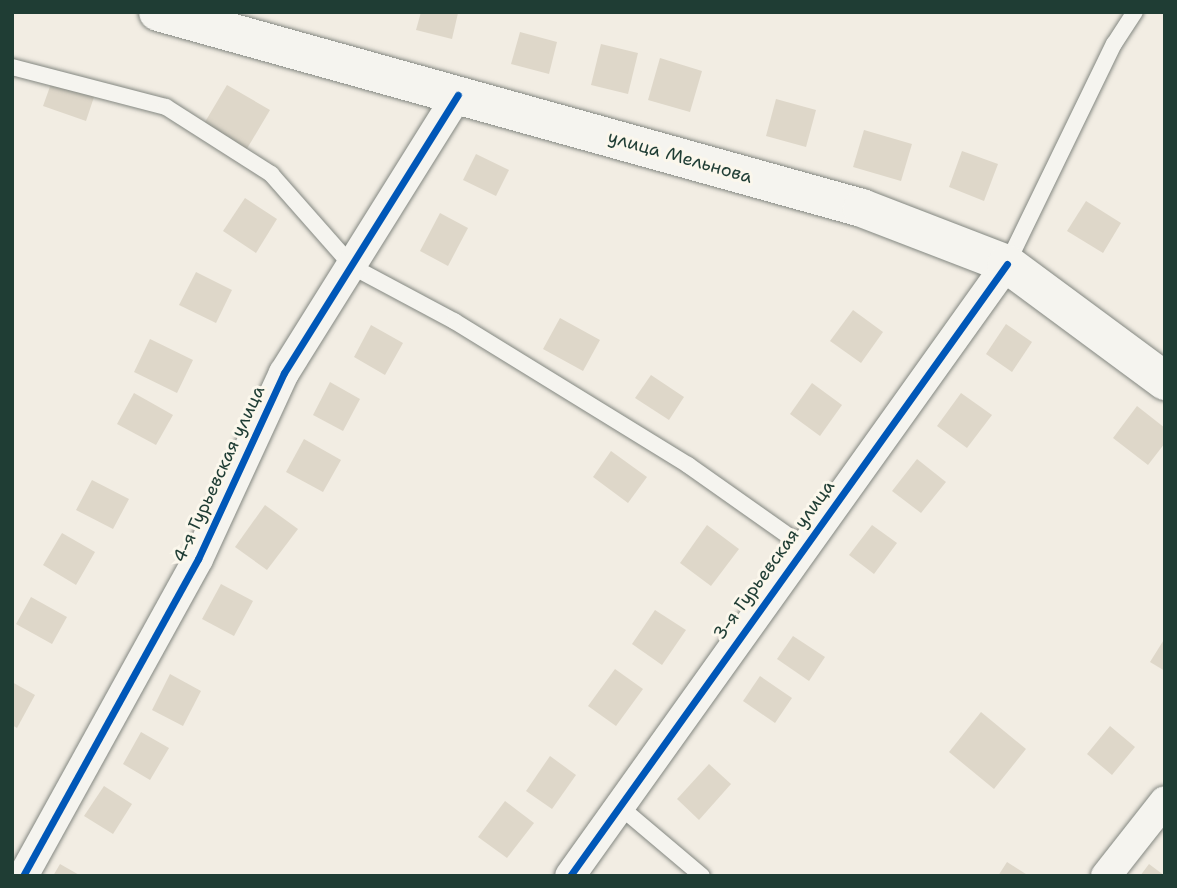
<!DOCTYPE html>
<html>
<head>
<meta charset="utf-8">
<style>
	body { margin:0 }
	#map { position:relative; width:1177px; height:888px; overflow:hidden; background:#f2ede3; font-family:"Shantell Sans",sans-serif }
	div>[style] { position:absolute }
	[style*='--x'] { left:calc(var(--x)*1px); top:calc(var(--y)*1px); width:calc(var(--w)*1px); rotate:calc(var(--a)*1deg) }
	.building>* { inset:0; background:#ded7c9 }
	.roads { filter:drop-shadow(0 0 2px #838781) drop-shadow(0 0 2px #838781) }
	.service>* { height:16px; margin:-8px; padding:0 8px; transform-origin:8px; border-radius:8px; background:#f5f4ef }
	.minor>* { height:30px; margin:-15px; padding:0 15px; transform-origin:15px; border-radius:15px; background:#f5f4ef }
	.secondary>* { height:38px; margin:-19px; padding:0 19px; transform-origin:19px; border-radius:19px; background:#f5f4ef }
	.cycleway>* { height:7px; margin:-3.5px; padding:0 3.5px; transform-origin:3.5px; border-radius:3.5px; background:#0057b8 }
	span { translate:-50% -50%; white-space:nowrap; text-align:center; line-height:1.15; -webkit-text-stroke:6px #fbf7ec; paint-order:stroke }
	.street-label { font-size:18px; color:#1f3d34 }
	.frame { position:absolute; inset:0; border:14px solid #1f3d34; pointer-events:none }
</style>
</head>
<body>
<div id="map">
	<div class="building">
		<i style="clip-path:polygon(421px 12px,458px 13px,452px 39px,416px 30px)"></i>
		<i style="clip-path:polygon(520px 32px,557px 42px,549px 74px,511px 64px)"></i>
		<i style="clip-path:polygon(601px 44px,638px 53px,628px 94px,591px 85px)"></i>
		<i style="clip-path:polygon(660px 58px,702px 71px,690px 112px,648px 100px)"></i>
		<i style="clip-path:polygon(56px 70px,98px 85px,86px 121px,43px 106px)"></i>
		<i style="clip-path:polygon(227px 85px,270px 110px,245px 152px,202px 127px)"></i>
		<i style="clip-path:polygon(776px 99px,816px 110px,806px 147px,766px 136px)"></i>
		<i style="clip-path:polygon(864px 130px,912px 144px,901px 181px,853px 167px)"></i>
		<i style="clip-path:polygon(962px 151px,998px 164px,984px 201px,949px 187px)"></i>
		<i style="clip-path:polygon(476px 154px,509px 170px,496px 196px,463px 180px)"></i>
		<i style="clip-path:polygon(245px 198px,277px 219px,256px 253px,223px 231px)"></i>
		<i style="clip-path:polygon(1086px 201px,1121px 223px,1103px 253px,1067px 231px)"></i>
		<i style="clip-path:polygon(440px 213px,468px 228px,448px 266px,420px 251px)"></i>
		<i style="clip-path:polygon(196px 272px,232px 290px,216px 323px,179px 305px)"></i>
		<i style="clip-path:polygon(853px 310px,883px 332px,861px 363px,830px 341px)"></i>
		<i style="clip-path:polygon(560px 318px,600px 340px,583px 371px,543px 349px)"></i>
		<i style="clip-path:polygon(1006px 324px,1032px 342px,1012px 372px,986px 354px)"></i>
		<i style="clip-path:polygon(371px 325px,403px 343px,385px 375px,354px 357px)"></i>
		<i style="clip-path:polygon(150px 339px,193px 360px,177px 393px,134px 372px)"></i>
		<i style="clip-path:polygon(651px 375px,684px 397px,669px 420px,635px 398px)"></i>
		<i style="clip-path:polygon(330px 382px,360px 399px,343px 431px,313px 415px)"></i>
		<i style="clip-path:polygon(812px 383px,842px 405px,820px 436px,790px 414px)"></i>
		<i style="clip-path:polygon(134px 393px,173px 415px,156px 445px,117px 424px)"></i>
		<i style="clip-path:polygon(961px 393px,992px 415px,967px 448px,937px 426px)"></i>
		<i style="clip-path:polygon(1137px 406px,1165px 428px,1165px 443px,1148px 465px,1113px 438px)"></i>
		<i style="clip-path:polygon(304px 439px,341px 460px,323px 492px,286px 472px)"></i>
		<i style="clip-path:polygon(611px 451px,647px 477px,628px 503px,593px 477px)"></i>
		<i style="clip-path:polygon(917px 459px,946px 482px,921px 513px,892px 491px)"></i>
		<i style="clip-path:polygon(92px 480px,129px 499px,113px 529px,76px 510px)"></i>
		<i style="clip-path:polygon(265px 505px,298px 529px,267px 570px,235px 547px)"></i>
		<i style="clip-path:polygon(707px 525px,739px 549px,711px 586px,680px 563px)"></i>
		<i style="clip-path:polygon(872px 525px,897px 543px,874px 574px,849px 555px)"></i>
		<i style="clip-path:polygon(62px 533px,95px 552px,76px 585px,43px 565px)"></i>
		<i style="clip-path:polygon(221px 584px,253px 601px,234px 636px,202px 619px)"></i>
		<i style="clip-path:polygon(31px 597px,67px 617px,52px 644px,16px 624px)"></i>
		<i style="clip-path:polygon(655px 610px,686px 630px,662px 665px,632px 644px)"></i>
		<i style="clip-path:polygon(793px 636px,825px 657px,809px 681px,777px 659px)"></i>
		<i style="clip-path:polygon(1165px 638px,1165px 671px,1150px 662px)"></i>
		<i style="clip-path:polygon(615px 669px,643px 689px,616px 726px,588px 706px)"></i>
		<i style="clip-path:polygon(170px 674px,201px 691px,183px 726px,152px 710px)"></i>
		<i style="clip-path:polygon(760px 676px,792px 698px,775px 723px,743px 701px)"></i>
		<i style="clip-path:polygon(12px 682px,35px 695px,17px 728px,12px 725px)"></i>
		<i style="clip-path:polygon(981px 712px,1026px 749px,994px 789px,949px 752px)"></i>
		<i style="clip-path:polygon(1110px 726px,1135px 747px,1112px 775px,1087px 754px)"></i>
		<i style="clip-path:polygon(141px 732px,169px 748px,150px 780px,123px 764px)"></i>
		<i style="clip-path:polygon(550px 756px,576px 775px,552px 809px,526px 791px)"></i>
		<i style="clip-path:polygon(709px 764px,731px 784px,699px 820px,677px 799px)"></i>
		<i style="clip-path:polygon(104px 786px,132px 804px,113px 834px,84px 816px)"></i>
		<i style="clip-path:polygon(505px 801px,534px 823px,507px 858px,478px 837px)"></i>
		<i style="clip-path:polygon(1007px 862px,1029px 876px,998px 876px)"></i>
		<i style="clip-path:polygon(60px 864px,81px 876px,53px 876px)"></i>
		<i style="clip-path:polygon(1149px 864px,1165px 876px,1140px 876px)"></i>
	</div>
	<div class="roads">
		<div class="service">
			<i style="--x:12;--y:67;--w:159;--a:14.6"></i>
			<i style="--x:166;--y:107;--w:125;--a:32.5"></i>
			<i style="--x:271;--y:174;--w:124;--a:48.6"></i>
			<i style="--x:353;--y:267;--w:115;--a:28.1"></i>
			<i style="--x:454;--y:321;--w:275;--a:31.6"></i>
			<i style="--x:688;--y:465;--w:141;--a:35.2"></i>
			<i style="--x:1007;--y:264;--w:245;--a:-64.1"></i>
			<i style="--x:1114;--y:44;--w:38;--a:-57"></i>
			<i style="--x:618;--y:805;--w:110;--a:40.2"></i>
		</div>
		<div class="minor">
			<i style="--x:23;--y:876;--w:362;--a:-61.1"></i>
			<i style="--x:198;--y:559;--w:205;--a:-65.2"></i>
			<i style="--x:284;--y:373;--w:328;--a:-58"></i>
			<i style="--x:570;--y:876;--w:752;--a:-54.47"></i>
			<i style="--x:1106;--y:876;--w:95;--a:-51.8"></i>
		</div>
		<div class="secondary">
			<i style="--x:158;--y:12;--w:731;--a:15.56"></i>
			<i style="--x:862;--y:208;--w:155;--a:21.1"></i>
			<i style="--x:1007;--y:264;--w:197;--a:36.5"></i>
		</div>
	</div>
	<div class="cycleway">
		<i style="--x:23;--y:876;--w:362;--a:-61.1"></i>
		<i style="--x:198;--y:559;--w:205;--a:-65.2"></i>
		<i style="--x:284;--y:373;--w:328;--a:-58"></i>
		<i style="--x:570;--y:876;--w:752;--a:-54.47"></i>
	</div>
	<div class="street-label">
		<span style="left:680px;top:157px;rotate:16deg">улица Мельнова</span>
		<span style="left:219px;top:474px;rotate:-65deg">4-я Гурьевская улица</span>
		<span style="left:774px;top:560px;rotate:-54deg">3-я Гурьевская улица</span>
	</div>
	<div class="frame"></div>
</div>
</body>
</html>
